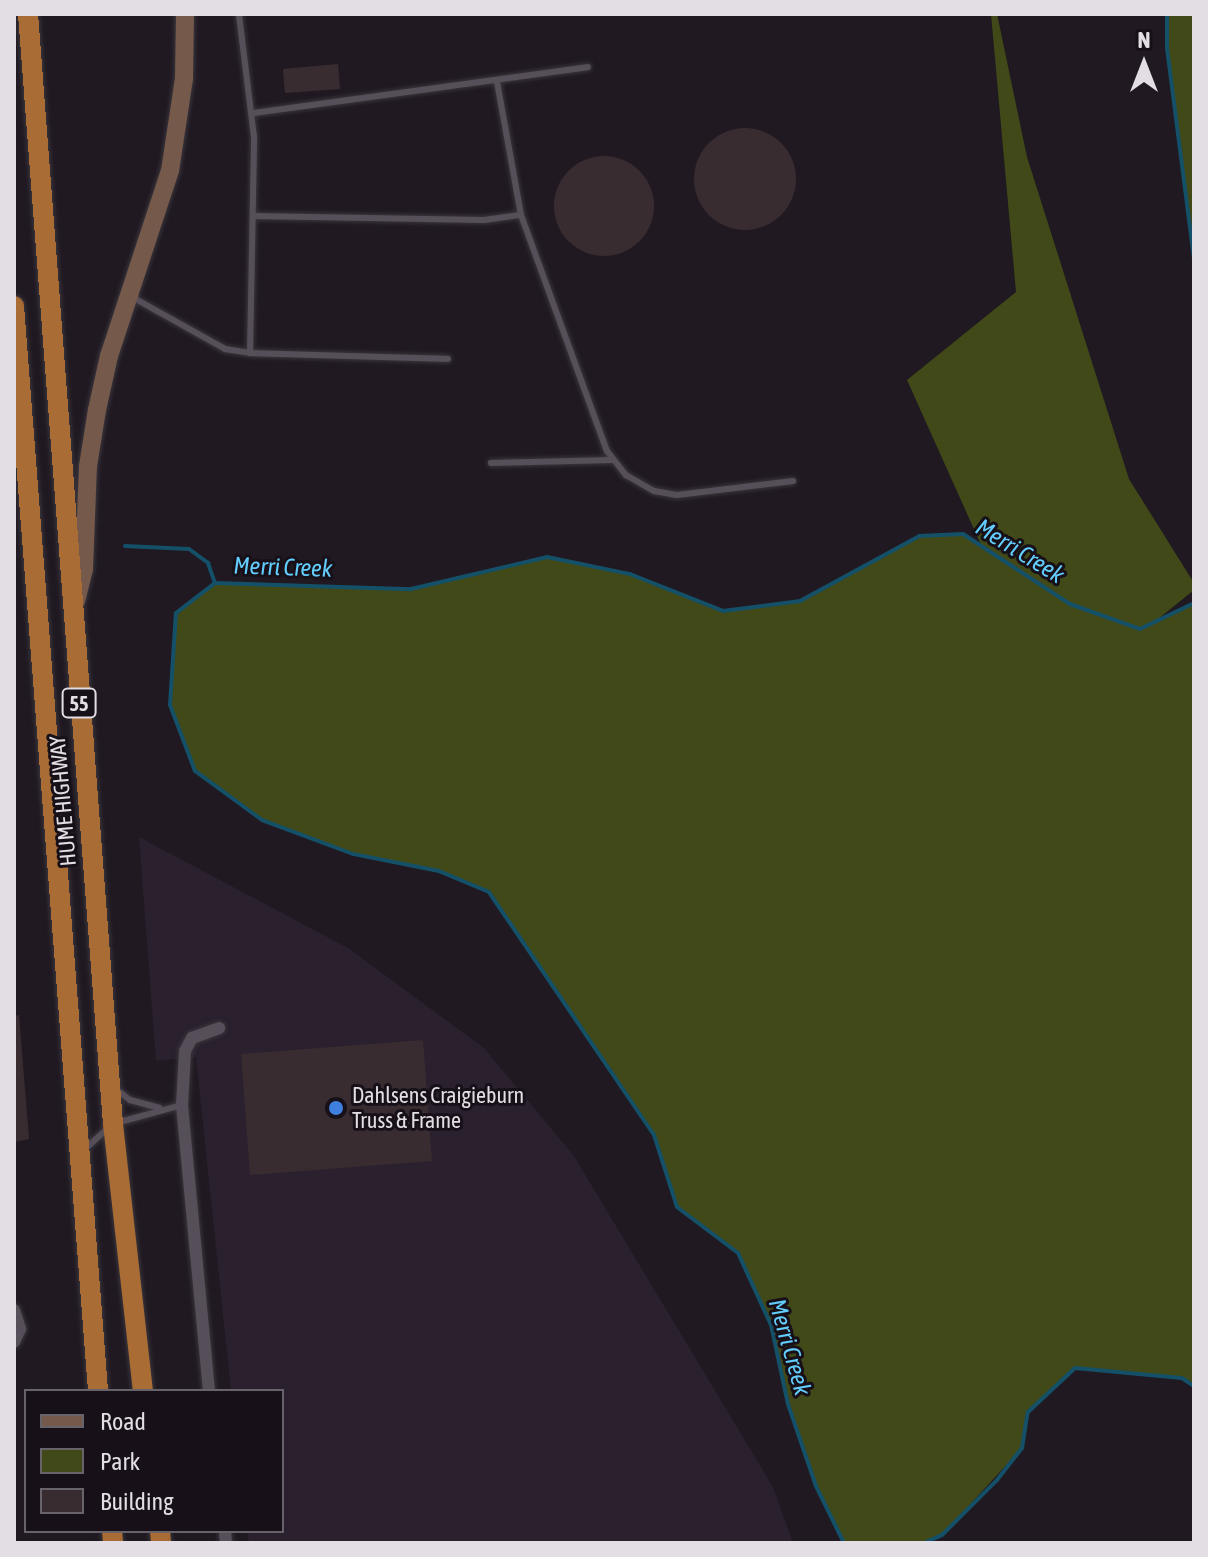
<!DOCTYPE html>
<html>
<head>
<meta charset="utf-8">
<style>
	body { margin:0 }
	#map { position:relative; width:1208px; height:1557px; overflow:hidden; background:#201922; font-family:"Asap Condensed",sans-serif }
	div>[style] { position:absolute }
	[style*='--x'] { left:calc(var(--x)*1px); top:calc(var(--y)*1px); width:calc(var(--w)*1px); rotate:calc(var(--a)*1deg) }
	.built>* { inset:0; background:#2a202e }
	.green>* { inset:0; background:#404917 }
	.stream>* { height:4px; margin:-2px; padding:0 2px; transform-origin:2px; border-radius:2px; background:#145068 }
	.building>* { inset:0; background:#382c31 }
	.round { border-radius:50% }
	.roads { filter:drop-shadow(0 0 2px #3a353b) drop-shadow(0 0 2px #3a353b) }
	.service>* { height:6px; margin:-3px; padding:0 3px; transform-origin:3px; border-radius:3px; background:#564f59 }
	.minor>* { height:12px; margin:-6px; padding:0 6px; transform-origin:6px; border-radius:6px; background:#564f59 }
	.secondary>* { height:18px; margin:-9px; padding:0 9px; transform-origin:9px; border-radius:9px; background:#755a4b }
	.trunk>* { height:20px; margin:-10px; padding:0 10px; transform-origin:10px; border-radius:10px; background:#a86c34 }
	.dots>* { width:22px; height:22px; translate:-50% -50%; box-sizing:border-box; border:4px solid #171019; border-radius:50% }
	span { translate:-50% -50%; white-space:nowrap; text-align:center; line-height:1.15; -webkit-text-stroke:6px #171019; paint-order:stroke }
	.shield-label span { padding:2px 6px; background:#171019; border:2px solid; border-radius:6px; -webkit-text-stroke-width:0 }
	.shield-label { font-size:20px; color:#e2dee4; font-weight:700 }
	.street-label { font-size:22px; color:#e2dee4 }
	.poi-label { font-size:22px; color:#e2dee4 }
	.left { translate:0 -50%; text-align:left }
	.water-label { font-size:24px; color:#63cefd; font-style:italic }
	.frame { position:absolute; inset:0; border:16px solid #e2dee4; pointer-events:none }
	.legend { position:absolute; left:24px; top:1389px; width:260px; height:144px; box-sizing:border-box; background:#171019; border:2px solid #68626a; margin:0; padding:10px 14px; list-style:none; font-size:24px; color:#e2dee4 }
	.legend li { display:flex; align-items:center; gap:16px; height:40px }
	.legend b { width:40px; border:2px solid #68626a }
	.north { position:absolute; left:1104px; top:24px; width:80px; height:80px; -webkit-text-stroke:6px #171019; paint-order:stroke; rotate:0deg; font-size:22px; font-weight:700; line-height:32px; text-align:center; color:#e2dee4 }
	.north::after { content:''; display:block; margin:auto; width:28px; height:36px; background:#e2dee4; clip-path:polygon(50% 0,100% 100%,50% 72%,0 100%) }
</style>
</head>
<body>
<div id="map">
	<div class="built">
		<i style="clip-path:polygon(139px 837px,348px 948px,484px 1048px,574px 1156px,773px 1487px,793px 1543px,249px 1543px,247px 1531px,282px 1531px,282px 1391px,231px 1391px,196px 1057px,156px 1061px)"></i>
	</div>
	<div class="green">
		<i style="clip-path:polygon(991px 14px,997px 14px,1027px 157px,1129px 479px,1194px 583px,1194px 590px,1158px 619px,1194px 603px,1194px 1386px,1182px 1378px,1075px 1368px,1028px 1412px,1022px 1448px,942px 1535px,924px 1543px,844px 1543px,816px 1486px,788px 1404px,771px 1325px,738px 1253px,677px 1207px,654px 1135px,489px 892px,439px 871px,353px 854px,262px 820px,195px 771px,170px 705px,176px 614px,215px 583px,411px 589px,547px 557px,630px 574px,723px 611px,800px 601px,919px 536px,963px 534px,982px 547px,907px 380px,1016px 292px)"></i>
		<i style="clip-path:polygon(1167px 14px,1194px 14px,1194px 260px,1167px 48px)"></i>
	</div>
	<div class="stream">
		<i style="--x:1167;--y:14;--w:34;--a:90"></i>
		<i style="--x:1167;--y:48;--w:214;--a:82.7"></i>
		<i style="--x:125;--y:546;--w:64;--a:2.7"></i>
		<i style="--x:189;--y:549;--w:24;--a:36"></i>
		<i style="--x:208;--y:563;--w:21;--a:71"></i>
		<i style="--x:844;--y:1543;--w:64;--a:-116.2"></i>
		<i style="--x:816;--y:1486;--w:87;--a:-108.9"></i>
		<i style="--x:788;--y:1404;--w:81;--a:-102.1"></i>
		<i style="--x:771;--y:1325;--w:79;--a:-114.6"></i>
		<i style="--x:738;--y:1253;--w:76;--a:-143"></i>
		<i style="--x:677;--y:1207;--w:76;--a:-107.7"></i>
		<i style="--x:654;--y:1135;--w:294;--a:-124.2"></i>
		<i style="--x:489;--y:892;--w:54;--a:-157.2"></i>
		<i style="--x:439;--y:871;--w:88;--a:-168.8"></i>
		<i style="--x:353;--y:854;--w:97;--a:-159.5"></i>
		<i style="--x:262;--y:820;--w:83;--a:-143.8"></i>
		<i style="--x:195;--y:771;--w:71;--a:-110.7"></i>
		<i style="--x:170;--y:705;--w:92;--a:-86.3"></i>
		<i style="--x:176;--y:613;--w:49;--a:-37.6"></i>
		<i style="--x:215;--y:583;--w:196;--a:1.8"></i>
		<i style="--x:411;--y:589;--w:140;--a:-13.2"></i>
		<i style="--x:547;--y:557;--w:85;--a:11.6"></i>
		<i style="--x:630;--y:574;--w:100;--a:21.7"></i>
		<i style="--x:723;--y:611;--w:78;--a:-7.4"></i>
		<i style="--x:800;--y:601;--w:136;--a:-28.6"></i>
		<i style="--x:919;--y:536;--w:44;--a:-2.6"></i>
		<i style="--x:963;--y:534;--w:128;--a:33.2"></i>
		<i style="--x:1070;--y:604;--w:74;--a:19.7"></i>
		<i style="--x:1140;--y:629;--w:60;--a:-25.7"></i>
		<i style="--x:924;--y:1543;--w:20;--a:-24"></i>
		<i style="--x:942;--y:1535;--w:78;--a:-45"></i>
		<i style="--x:997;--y:1480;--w:41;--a:-52"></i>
		<i style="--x:1022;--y:1448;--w:36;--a:-81"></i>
		<i style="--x:1028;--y:1412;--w:64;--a:-43.1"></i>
		<i style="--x:1075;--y:1368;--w:107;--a:5.3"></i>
		<i style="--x:1182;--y:1378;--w:14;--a:34"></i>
	</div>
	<div class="building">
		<i style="clip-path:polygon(338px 64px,340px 89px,285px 93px,283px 69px)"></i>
		<i class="round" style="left:694px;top:128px;width:102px;height:102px"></i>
		<i class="round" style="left:554px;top:156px;width:100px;height:100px"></i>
		<i style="clip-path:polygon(19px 1015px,29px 1139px,14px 1142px,14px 1016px)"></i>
		<i style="clip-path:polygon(423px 1040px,432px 1161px,250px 1175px,241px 1054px)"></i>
	</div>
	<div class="roads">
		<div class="service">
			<i style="--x:253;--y:113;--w:338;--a:-7.8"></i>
			<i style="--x:521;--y:215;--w:251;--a:70"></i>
			<i style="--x:607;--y:451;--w:31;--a:52"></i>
			<i style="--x:626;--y:475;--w:32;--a:30"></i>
			<i style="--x:654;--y:491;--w:23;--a:10"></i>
			<i style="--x:677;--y:495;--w:117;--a:-6.9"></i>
			<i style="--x:253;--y:216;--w:231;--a:1"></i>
			<i style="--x:484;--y:220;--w:37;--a:-8"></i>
			<i style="--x:521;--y:215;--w:135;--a:-100.2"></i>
			<i style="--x:132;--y:297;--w:107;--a:29.2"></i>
			<i style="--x:225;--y:349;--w:25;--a:9"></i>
			<i style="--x:250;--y:353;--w:216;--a:-88.9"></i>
			<i style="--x:254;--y:137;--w:124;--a:-97"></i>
			<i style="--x:250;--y:353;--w:198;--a:1.7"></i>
			<i style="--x:491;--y:463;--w:122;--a:-1.4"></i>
			<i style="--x:115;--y:1088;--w:19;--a:39"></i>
			<i style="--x:130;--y:1100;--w:30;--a:15"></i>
			<i style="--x:116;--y:1123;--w:68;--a:-15.3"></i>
			<i style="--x:86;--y:1148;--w:28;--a:-42"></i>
		</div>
		<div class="minor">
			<i style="--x:14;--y:1310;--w:20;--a:72"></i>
			<i style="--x:20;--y:1329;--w:14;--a:115"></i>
			<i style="--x:209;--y:1391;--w:287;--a:-95.4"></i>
			<i style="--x:182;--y:1105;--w:54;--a:-86.8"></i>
			<i style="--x:185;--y:1051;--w:15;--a:-62"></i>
			<i style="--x:192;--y:1038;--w:29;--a:-20"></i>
			<i style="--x:225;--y:1531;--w:12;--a:85"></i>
		</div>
		<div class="secondary">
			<i style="--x:76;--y:601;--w:33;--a:-76"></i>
			<i style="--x:84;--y:569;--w:103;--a:-87.8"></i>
			<i style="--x:88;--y:466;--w:57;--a:-80.9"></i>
			<i style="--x:97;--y:410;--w:55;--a:-77.5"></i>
			<i style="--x:109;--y:356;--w:195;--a:-71.8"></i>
			<i style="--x:170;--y:171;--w:94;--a:-81.4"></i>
			<i style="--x:184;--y:78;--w:64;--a:-89.1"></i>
		</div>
		<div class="trunk">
			<i style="--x:28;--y:14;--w:1113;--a:85.62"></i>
			<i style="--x:113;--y:1124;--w:269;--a:83.6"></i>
			<i style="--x:14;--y:306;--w:1088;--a:85.57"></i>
			<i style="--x:112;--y:1531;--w:12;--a:85"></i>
			<i style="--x:160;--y:1531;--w:12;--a:85"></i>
		</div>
	</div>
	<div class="dots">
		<i style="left:336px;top:1108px;background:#3f7fe0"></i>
	</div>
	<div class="shield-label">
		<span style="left:79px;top:703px">55</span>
	</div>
	<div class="street-label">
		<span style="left:63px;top:801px;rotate:-95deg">HUME HIGHWAY</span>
	</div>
	<div class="poi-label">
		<span class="left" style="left:352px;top:1108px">Dahlsens Craigieburn<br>Truss &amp; Frame</span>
	</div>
	<div class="water-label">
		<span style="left:1020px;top:551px;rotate:32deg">Merri Creek</span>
		<span style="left:283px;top:567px;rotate:2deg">Merri Creek</span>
		<span style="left:790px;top:1347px;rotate:74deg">Merri Creek</span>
	</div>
	<div class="frame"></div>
	<ul class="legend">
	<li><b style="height:10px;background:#755a4b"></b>Road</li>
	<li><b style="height:22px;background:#404917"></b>Park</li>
	<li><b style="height:22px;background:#382c31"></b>Building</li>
	</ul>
	<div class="north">N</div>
</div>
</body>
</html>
